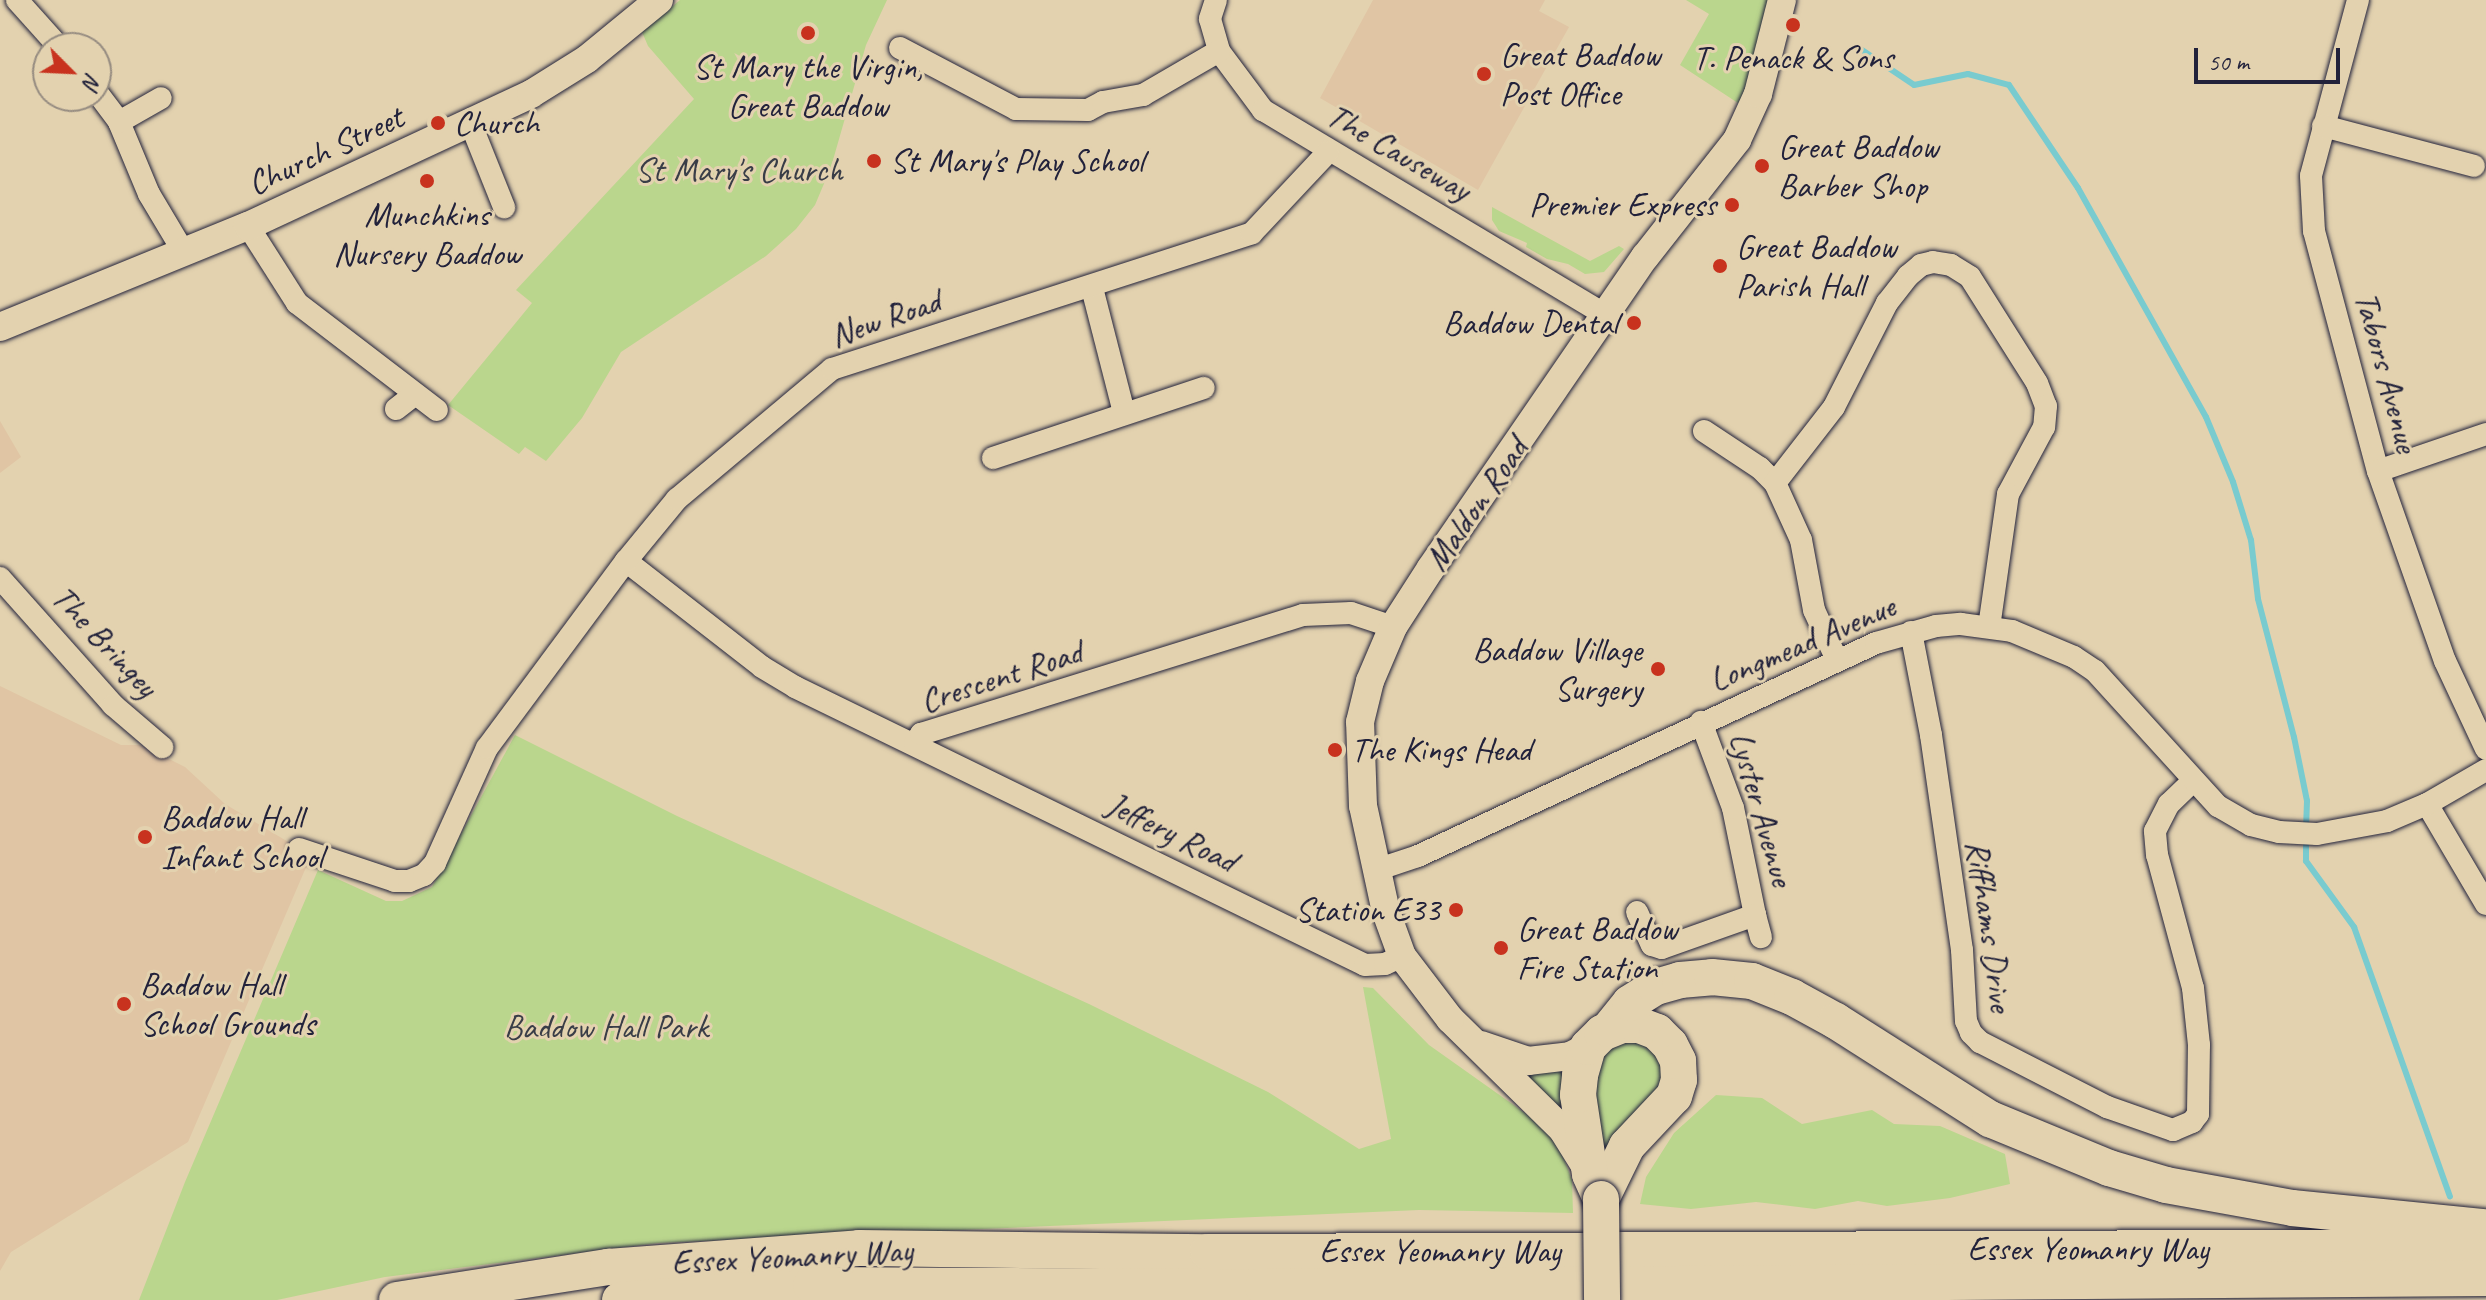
<!DOCTYPE html>
<html>
<head>
<meta charset="utf-8">
<style>
	body { margin:0 }
	#map { position:relative; width:2486px; height:1300px; overflow:hidden; background:#e3d2af; font-family:Caveat,sans-serif }
	div>[style] { position:absolute }
	[style*='--x'] { left:calc(var(--x)*1px); top:calc(var(--y)*1px); width:calc(var(--w)*1px); rotate:calc(var(--a)*1deg) }
	.built>* { inset:0; background:#e0c5a4 }
	.green>* { inset:0; background:#bad68d }
	.stream>* { height:6px; margin:-3px; padding:0 3px; transform-origin:3px; border-radius:3px; background:#79cbcf }
	.roads { filter:drop-shadow(0 0 2px #22223b) drop-shadow(0 0 2px #22223b) }
	.minor>* { height:22px; margin:-11px; padding:0 11px; transform-origin:11px; border-radius:11px; background:#e3d2af }
	.tertiary>* { height:28px; margin:-14px; padding:0 14px; transform-origin:14px; border-radius:14px; background:#e3d2af }
	.primary>* { height:36px; margin:-18px; padding:0 18px; transform-origin:18px; border-radius:18px; background:#e3d2af }
	.bridges { filter:drop-shadow(0 0 2px #22223b) drop-shadow(0 0 2px #22223b) }
	.primary-bridge>* { height:36px; margin:-18px; padding:0 18px; transform-origin:18px; border-radius:18px; background:#e3d2af }
	.dots>* { width:22px; height:22px; translate:-50% -50%; box-sizing:border-box; border:4px solid #e3d2af; border-radius:50% }
	span { translate:-50% -50%; white-space:nowrap; text-align:center; line-height:1.15; -webkit-text-stroke:6px #e3d2af; paint-order:stroke }
	.poi-label { font-size:34px; color:#22223b }
	.left { translate:0 -50%; text-align:left }
	.right { translate:-100% -50%; text-align:right }
	.street-label { font-size:34px; color:#22223b }
	.park-label { font-size:34px; color:#393d47 }
	.north { position:absolute; left:32px; top:32px; width:80px; height:80px; box-sizing:border-box; background:#e3d2af; border:2px solid #968c81; border-radius:50%; rotate:114deg; font-size:22px; font-weight:700; line-height:32px; text-align:center; color:#22223b }
	.north::after { content:''; display:block; margin:auto; width:28px; height:36px; background:#c8321e; clip-path:polygon(50% 0,100% 100%,50% 72%,0 100%) }
	.scale { position:absolute; left:2194px; top:48px; width:146px; height:36px; box-sizing:border-box; border:4px solid #22223b; border-top:0; padding-left:10px; font-size:24px; line-height:28px; white-space:nowrap; color:#22223b; -webkit-text-stroke:6px #e3d2af; paint-order:stroke }
</style>
</head>
<body>
<div id="map">
	<div class="built">
		<i style="clip-path:polygon(1373px 0,1545px 0,1539px 11px,1569px 27px,1478px 190px,1320px 98px)"></i>
		<i style="clip-path:polygon(0 421px,21px 457px,0 473px)"></i>
		<i style="clip-path:polygon(0 686px,121px 745px,141px 745px,185px 767px,225px 804px,295px 846px,307px 865px,188px 1142px,11px 1252px,0 1271px)"></i>
	</div>
	<div class="green">
		<i style="clip-path:polygon(680px 0,887px 0,866px 45px,831px 167px,815px 205px,796px 229px,766px 256px,621px 352px,582px 418px,546px 461px,525px 447px,519px 454px,448px 405px,532px 303px,516px 290px,694px 99px,648px 46px,642px 32px)"></i>
		<i style="clip-path:polygon(1686px 0,1769px 0,1741px 105px,1680px 65px,1709px 14px)"></i>
		<i style="clip-path:polygon(1492px 207px,1590px 261px,1619px 246px,1624px 249px,1604px 272px,1585px 274px,1568px 264px,1547px 259px,1526px 247px,1527px 243px,1499px 231px,1492px 220px)"></i>
		<i style="clip-path:polygon(515px 735px,677px 816px,1089px 1004px,1268px 1092px,1359px 1149px,1391px 1139px,1363px 987px,1373px 988px,1429px 1045px,1532px 1118px,1559px 1146px,1572px 1180px,1573px 1213px,1419px 1210px,658px 1243px,385px 1277px,277px 1300px,139px 1300px,185px 1182px,318px 870px,386px 901px,402px 901px,432px 887px)"></i>
		<i style="clip-path:polygon(1617px 1041px,1650px 1043px,1669px 1076px,1600px 1160px,1590px 1088px,1600px 1057px)"></i>
		<i style="clip-path:polygon(1567px 1064px,1566px 1113px,1517px 1072px)"></i>
		<i style="clip-path:polygon(1716px 1095px,1762px 1098px,1802px 1124px,1872px 1110px,1894px 1124px,1940px 1126px,2005px 1154px,2010px 1184px,1950px 1198px,1887px 1206px,1858px 1201px,1815px 1209px,1756px 1202px,1691px 1209px,1640px 1204px,1646px 1177px,1674px 1133px)"></i>
	</div>
	<div class="stream">
		<i style="--x:1859;--y:48;--w:66;--a:33.9"></i>
		<i style="--x:1914;--y:85;--w:55;--a:-11.5"></i>
		<i style="--x:1968;--y:74;--w:42;--a:15"></i>
		<i style="--x:2009;--y:85;--w:124;--a:56.2"></i>
		<i style="--x:2078;--y:188;--w:262;--a:60.8"></i>
		<i style="--x:2206;--y:417;--w:70;--a:67.4"></i>
		<i style="--x:2233;--y:482;--w:61;--a:72.8"></i>
		<i style="--x:2251;--y:540;--w:59;--a:83.2"></i>
		<i style="--x:2258;--y:599;--w:143;--a:75.4"></i>
		<i style="--x:2294;--y:737;--w:65;--a:78.5"></i>
		<i style="--x:2307;--y:801;--w:27;--a:92"></i>
		<i style="--x:2306;--y:839;--w:22;--a:90"></i>
		<i style="--x:2306;--y:861;--w:82;--a:54"></i>
		<i style="--x:2354;--y:927;--w:286;--a:70.4"></i>
	</div>
	<div class="roads">
		<div class="minor">
			<i style="--x:17;--y:0;--w:64;--a:48.1"></i>
			<i style="--x:1216;--y:0;--w:20;--a:108"></i>
			<i style="--x:1210;--y:19;--w:33;--a:74"></i>
			<i style="--x:1219;--y:51;--w:74;--a:53.3"></i>
			<i style="--x:1263;--y:110;--w:399;--a:30.9"></i>
			<i style="--x:2358;--y:0;--w:182;--a:105"></i>
			<i style="--x:2311;--y:176;--w:55;--a:86.9"></i>
			<i style="--x:2314;--y:231;--w:248;--a:75.1"></i>
			<i style="--x:2378;--y:471;--w:201;--a:70.6"></i>
			<i style="--x:2445;--y:661;--w:97;--a:65"></i>
			<i style="--x:900;--y:48;--w:131;--a:27.7"></i>
			<i style="--x:1016;--y:109;--w:72;--a:0.8"></i>
			<i style="--x:1088;--y:110;--w:17;--a:-28"></i>
			<i style="--x:1103;--y:102;--w:41;--a:-9.9"></i>
			<i style="--x:1143;--y:95;--w:88;--a:-30.1"></i>
			<i style="--x:96;--y:91;--w:39;--a:53"></i>
			<i style="--x:119;--y:122;--w:78;--a:67.4"></i>
			<i style="--x:149;--y:194;--w:66;--a:59.2"></i>
			<i style="--x:119;--y:122;--w:48;--a:-29.7"></i>
			<i style="--x:470;--y:122;--w:92;--a:68.2"></i>
			<i style="--x:2323;--y:126;--w:156;--a:14.8"></i>
			<i style="--x:248;--y:226;--w:91;--a:57.5"></i>
			<i style="--x:297;--y:303;--w:176;--a:37.4"></i>
			<i style="--x:1092;--y:288;--w:129;--a:75.6"></i>
			<i style="--x:396;--y:409;--w:24;--a:-38"></i>
			<i style="--x:1704;--y:431;--w:67;--a:33.5"></i>
			<i style="--x:1760;--y:468;--w:21;--a:45"></i>
			<i style="--x:993;--y:458;--w:222;--a:-18.4"></i>
			<i style="--x:2378;--y:471;--w:114;--a:-18.9"></i>
			<i style="--x:626;--y:561;--w:172;--a:37.9"></i>
			<i style="--x:762;--y:667;--w:39;--a:31"></i>
			<i style="--x:795;--y:687;--w:634;--a:26"></i>
			<i style="--x:1365;--y:965;--w:20;--a:-3"></i>
			<i style="--x:1385;--y:964;--w:19;--a:-25"></i>
			<i style="--x:0;--y:578;--w:170;--a:48.3"></i>
			<i style="--x:113;--y:705;--w:65;--a:40.6"></i>
			<i style="--x:1911;--y:632;--w:105;--a:79"></i>
			<i style="--x:1931;--y:735;--w:217;--a:81.8"></i>
			<i style="--x:1962;--y:950;--w:71;--a:86.8"></i>
			<i style="--x:1966;--y:1021;--w:13;--a:67"></i>
			<i style="--x:1971;--y:1033;--w:13;--a:45"></i>
			<i style="--x:1980;--y:1042;--w:143;--a:27.1"></i>
			<i style="--x:2107;--y:1107;--w:70;--a:19.2"></i>
			<i style="--x:2173;--y:1130;--w:21;--a:-23"></i>
			<i style="--x:2192;--y:1122;--w:10;--a:-53"></i>
			<i style="--x:2198;--y:1114;--w:69;--a:-89.2"></i>
			<i style="--x:2199;--y:1045;--w:57;--a:-96"></i>
			<i style="--x:2193;--y:988;--w:138;--a:-105.1"></i>
			<i style="--x:2157;--y:855;--w:24;--a:-95"></i>
			<i style="--x:2155;--y:831;--w:30;--a:-63"></i>
			<i style="--x:2169;--y:804;--w:33;--a:-44"></i>
			<i style="--x:1837;--y:660;--w:55;--a:-114.7"></i>
			<i style="--x:1814;--y:610;--w:71;--a:-100.5"></i>
			<i style="--x:1801;--y:540;--w:63;--a:-114.5"></i>
			<i style="--x:1775;--y:483;--w:96;--a:-52.2"></i>
			<i style="--x:1834;--y:407;--w:117;--a:-63"></i>
			<i style="--x:1887;--y:303;--w:34;--a:-52"></i>
			<i style="--x:1908;--y:276;--w:17;--a:-40"></i>
			<i style="--x:1921;--y:265;--w:12;--a:-14"></i>
			<i style="--x:1933;--y:262;--w:18;--a:9"></i>
			<i style="--x:1951;--y:265;--w:22;--a:32"></i>
			<i style="--x:1970;--y:277;--w:125;--a:57.7"></i>
			<i style="--x:2037;--y:383;--w:25;--a:69"></i>
			<i style="--x:2046;--y:406;--w:21;--a:95"></i>
			<i style="--x:2044;--y:427;--w:76;--a:118.2"></i>
			<i style="--x:2008;--y:494;--w:134;--a:98.1"></i>
			<i style="--x:915;--y:743;--w:11;--a:-56"></i>
			<i style="--x:921;--y:734;--w:400;--a:-17.3"></i>
			<i style="--x:1303;--y:615;--w:48;--a:-2.4"></i>
			<i style="--x:1351;--y:613;--w:44;--a:18.4"></i>
			<i style="--x:2427;--y:804;--w:116;--a:59.5"></i>
			<i style="--x:299;--y:849;--w:101;--a:18.4"></i>
			<i style="--x:395;--y:881;--w:14;--a:0"></i>
			<i style="--x:409;--y:881;--w:16;--a:-22"></i>
			<i style="--x:424;--y:875;--w:16;--a:-47"></i>
			<i style="--x:435;--y:863;--w:126;--a:-65.7"></i>
			<i style="--x:487;--y:748;--w:233;--a:-53.4"></i>
			<i style="--x:626;--y:561;--w:80;--a:-50.6"></i>
			<i style="--x:677;--y:499;--w:202;--a:-40"></i>
			<i style="--x:832;--y:369;--w:441;--a:-17.9"></i>
			<i style="--x:1252;--y:233;--w:111;--a:-46.8"></i>
			<i style="--x:1376;--y:870;--w:44;--a:-18.4"></i>
			<i style="--x:1418;--y:856;--w:505;--a:-24.94"></i>
			<i style="--x:1876;--y:643;--w:62;--a:-15.8"></i>
			<i style="--x:1936;--y:626;--w:25;--a:-5"></i>
			<i style="--x:1961;--y:624;--w:51;--a:7.8"></i>
			<i style="--x:2012;--y:631;--w:67;--a:22.8"></i>
			<i style="--x:2074;--y:657;--w:25;--a:34"></i>
			<i style="--x:2095;--y:671;--w:183;--a:47.7"></i>
			<i style="--x:2218;--y:806;--w:38;--a:30"></i>
			<i style="--x:2251;--y:825;--w:29;--a:14"></i>
			<i style="--x:2279;--y:832;--w:38;--a:3"></i>
			<i style="--x:2317;--y:834;--w:71;--a:-10.5"></i>
			<i style="--x:2387;--y:821;--w:43;--a:-23"></i>
			<i style="--x:2427;--y:804;--w:68;--a:-30"></i>
			<i style="--x:1637;--y:912;--w:36;--a:66"></i>
			<i style="--x:1652;--y:945;--w:10;--a:17"></i>
			<i style="--x:1662;--y:948;--w:99;--a:-19.5"></i>
			<i style="--x:1755;--y:915;--w:109;--a:-101.6"></i>
			<i style="--x:1733;--y:808;--w:92;--a:-110.4"></i>
			<i style="--x:1755;--y:915;--w:23;--a:75"></i>
		</div>
		<div class="tertiary">
			<i style="--x:0;--y:327;--w:268;--a:-22.2"></i>
			<i style="--x:248;--y:226;--w:312;--a:-25"></i>
			<i style="--x:531;--y:94;--w:66;--a:-32"></i>
			<i style="--x:587;--y:59;--w:93;--a:-39.3"></i>
			<i style="--x:1481;--y:1045;--w:50;--a:18.8"></i>
			<i style="--x:1528;--y:1061;--w:42;--a:-6.8"></i>
			<i style="--x:1570;--y:1056;--w:20;--a:-27"></i>
			<i style="--x:1584;--y:1164;--w:40;--a:-122"></i>
			<i style="--x:1563;--y:1130;--w:158;--a:-135.5"></i>
			<i style="--x:1450;--y:1019;--w:79;--a:-127.3"></i>
			<i style="--x:1402;--y:956;--w:47;--a:-110"></i>
			<i style="--x:1386;--y:912;--w:108;--a:-102.2"></i>
			<i style="--x:1363;--y:806;--w:84;--a:-92"></i>
			<i style="--x:1360;--y:722;--w:42;--a:-76.3"></i>
			<i style="--x:1370;--y:681;--w:59;--a:-66.9"></i>
			<i style="--x:1393;--y:627;--w:70;--a:-57.2"></i>
			<i style="--x:1431;--y:568;--w:378;--a:-55.5"></i>
			<i style="--x:1645;--y:257;--w:149;--a:-51.8"></i>
			<i style="--x:1737;--y:140;--w:51;--a:-65.5"></i>
			<i style="--x:1758;--y:94;--w:97;--a:-75.7"></i>
		</div>
		<div class="primary">
			<i style="--x:1622;--y:1025;--w:17;--a:0"></i>
			<i style="--x:1639;--y:1025;--w:19;--a:21"></i>
			<i style="--x:1657;--y:1032;--w:18;--a:45"></i>
			<i style="--x:1670;--y:1045;--w:18;--a:63"></i>
			<i style="--x:1678;--y:1061;--w:19;--a:87"></i>
			<i style="--x:1679;--y:1080;--w:17;--a:107"></i>
			<i style="--x:1674;--y:1096;--w:69;--a:133.2"></i>
			<i style="--x:1627;--y:1146;--w:59;--a:116.1"></i>
			<i style="--x:1601;--y:1199;--w:27;--a:-114"></i>
			<i style="--x:1590;--y:1174;--w:80;--a:-98.6"></i>
			<i style="--x:1578;--y:1095;--w:20;--a:-84"></i>
			<i style="--x:1580;--y:1075;--w:29;--a:-74"></i>
			<i style="--x:1588;--y:1047;--w:20;--a:-45"></i>
			<i style="--x:1602;--y:1033;--w:22;--a:-22"></i>
			<i style="--x:1609;--y:1029;--w:33;--a:-51"></i>
			<i style="--x:1630;--y:1003;--w:31;--a:-32"></i>
			<i style="--x:1656;--y:987;--w:25;--a:-16"></i>
			<i style="--x:1680;--y:980;--w:32;--a:-5"></i>
			<i style="--x:1712;--y:977;--w:40;--a:5.7"></i>
			<i style="--x:1752;--y:981;--w:43;--a:21.8"></i>
			<i style="--x:1792;--y:997;--w:50;--a:28.6"></i>
			<i style="--x:1836;--y:1021;--w:183;--a:32.5"></i>
			<i style="--x:1990;--y:1119;--w:129;--a:22.4"></i>
			<i style="--x:2109;--y:1168;--w:59;--a:16.6"></i>
			<i style="--x:2166;--y:1185;--w:128;--a:10.3"></i>
			<i style="--x:2292;--y:1208;--w:193;--a:5.7"></i>
			<i style="--x:397;--y:1300;--w:214;--a:-8.9"></i>
			<i style="--x:608;--y:1267;--w:252;--a:-4.3"></i>
			<i style="--x:859;--y:1248;--w:349;--a:0.7"></i>
			<i style="--x:1208;--y:1252;--w:1278;--a:-0.22"></i>
			<i style="--x:620;--y:1300;--w:192;--a:-4.5"></i>
			<i style="--x:811;--y:1285;--w:452;--a:0.3"></i>
			<i style="--x:1263;--y:1287;--w:1223;--a:-0.42"></i>
		</div>
	</div>
	<div class="bridges">
		<div class="primary-bridge">
			<i style="--x:1601;--y:1199;--w:101;--a:89.4"></i>
		</div>
	</div>
	<div class="dots">
		<i style="left:1793px;top:25px;background:#c8321e"></i>
		<i style="left:808px;top:33px;background:#c8321e"></i>
		<i style="left:1484px;top:74px;background:#c8321e"></i>
		<i style="left:438px;top:123px;background:#c8321e"></i>
		<i style="left:874px;top:161px;background:#c8321e"></i>
		<i style="left:1762px;top:166px;background:#c8321e"></i>
		<i style="left:427px;top:181px;background:#c8321e"></i>
		<i style="left:1732px;top:205px;background:#c8321e"></i>
		<i style="left:1720px;top:266px;background:#c8321e"></i>
		<i style="left:1634px;top:323px;background:#c8321e"></i>
		<i style="left:1658px;top:669px;background:#c8321e"></i>
		<i style="left:1335px;top:750px;background:#c8321e"></i>
		<i style="left:145px;top:837px;background:#c8321e"></i>
		<i style="left:1456px;top:910px;background:#c8321e"></i>
		<i style="left:1501px;top:948px;background:#c8321e"></i>
		<i style="left:124px;top:1004px;background:#c8321e"></i>
	</div>
	<div class="poi-label">
		<span class="left" style="left:1500px;top:74px">Great Baddow<br>Post Office</span>
		<span style="left:1793px;top:58px">T. Penack &amp; Sons</span>
		<span style="left:808px;top:86px">St Mary the Virgin,<br>Great Baddow</span>
		<span class="left" style="left:454px;top:123px">Church</span>
		<span class="left" style="left:1778px;top:166px">Great Baddow<br>Barber Shop</span>
		<span class="left" style="left:890px;top:161px">St Mary's Play School</span>
		<span class="right" style="left:1716px;top:205px">Premier Express</span>
		<span style="left:427px;top:234px">Munchkins<br>Nursery Baddow</span>
		<span class="left" style="left:1736px;top:266px">Great Baddow<br>Parish Hall</span>
		<span class="right" style="left:1618px;top:323px">Baddow Dental</span>
		<span class="right" style="left:1642px;top:669px">Baddow Village<br>Surgery</span>
		<span class="left" style="left:1351px;top:750px">The Kings Head</span>
		<span class="left" style="left:161px;top:837px">Baddow Hall<br>Infant School</span>
		<span class="right" style="left:1440px;top:910px">Station E33</span>
		<span class="left" style="left:1517px;top:948px">Great Baddow<br>Fire Station</span>
		<span class="left" style="left:140px;top:1004px">Baddow Hall<br>School Grounds</span>
	</div>
	<div class="street-label">
		<span style="left:325px;top:150px;rotate:-25deg">Church Street</span>
		<span style="left:1399px;top:152px;rotate:30deg">The Causeway</span>
		<span style="left:885px;top:318px;rotate:-19deg">New Road</span>
		<span style="left:2387px;top:372px;rotate:75deg">Tabors Avenue</span>
		<span style="left:1476px;top:504px;rotate:-55deg">Maldon Road</span>
		<span style="left:105px;top:641px;rotate:47deg">The Bringey</span>
		<span style="left:1802px;top:643px;rotate:-23deg">Longmead Avenue</span>
		<span style="left:1001px;top:676px;rotate:-18deg">Crescent Road</span>
		<span style="left:1762px;top:809px;rotate:74deg">Lyster Avenue</span>
		<span style="left:1172px;top:832px;rotate:26deg">Jeffery Road</span>
		<span style="left:1990px;top:926px;rotate:82deg">Riffhams Drive</span>
		<span style="left:2088px;top:1249px">Essex Yeomanry Way</span>
		<span style="left:1440px;top:1251px">Essex Yeomanry Way</span>
		<span style="left:792px;top:1256px;rotate:-3deg">Essex Yeomanry Way</span>
	</div>
	<div class="park-label">
		<span style="left:739px;top:170px">St Mary's Church</span>
		<span style="left:606px;top:1027px">Baddow Hall Park</span>
	</div>
	<div class="north">N</div>
	<div class="scale">50 m</div>
</div>
</body>
</html>
